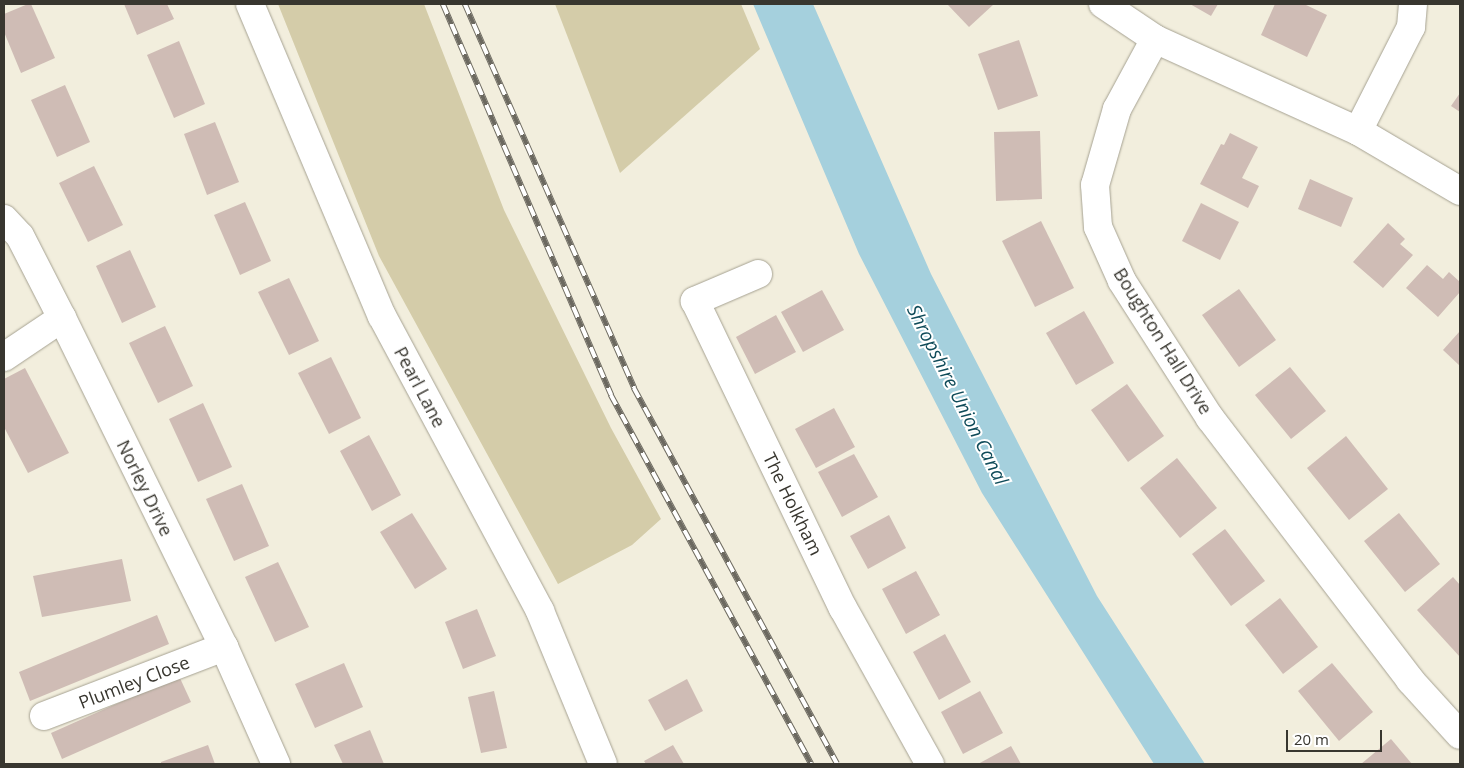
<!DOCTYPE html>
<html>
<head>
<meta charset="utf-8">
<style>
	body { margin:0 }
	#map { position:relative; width:1464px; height:768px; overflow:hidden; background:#f2eedd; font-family:"Open Sans",sans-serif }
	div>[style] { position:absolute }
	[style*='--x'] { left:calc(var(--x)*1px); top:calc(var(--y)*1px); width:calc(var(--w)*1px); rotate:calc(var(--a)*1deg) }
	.green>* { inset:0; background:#d4cca9 }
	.water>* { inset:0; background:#a5d0dd }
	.building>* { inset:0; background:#cfbcb5 }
	.roads { filter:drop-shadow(0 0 1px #a6a292) drop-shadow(0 0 1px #a6a292) }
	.minor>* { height:28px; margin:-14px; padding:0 14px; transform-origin:14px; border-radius:14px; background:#fff }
	.rail>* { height:5.5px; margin-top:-2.75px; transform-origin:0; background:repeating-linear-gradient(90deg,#fff 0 11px,#6c6960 0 22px); box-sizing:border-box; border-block:1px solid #6c6960 }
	span { translate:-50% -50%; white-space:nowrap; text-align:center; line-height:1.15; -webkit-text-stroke:4px #fff; paint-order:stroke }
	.street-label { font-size:18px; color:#38362f }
	.water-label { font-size:19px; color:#0f4b59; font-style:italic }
	.frame { position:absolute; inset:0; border:5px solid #38362f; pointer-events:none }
	.scale { position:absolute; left:1286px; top:730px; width:96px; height:22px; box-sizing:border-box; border:2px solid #38362f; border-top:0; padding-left:6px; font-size:15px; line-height:18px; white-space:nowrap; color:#38362f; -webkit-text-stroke:4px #fff; paint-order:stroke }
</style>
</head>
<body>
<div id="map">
	<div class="green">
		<i style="clip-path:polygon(278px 4px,424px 4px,504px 210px,611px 428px,661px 519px,632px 545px,558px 584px,379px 256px)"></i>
		<i style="clip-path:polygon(555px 4px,741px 4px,760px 49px,620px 173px)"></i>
	</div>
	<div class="water">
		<i style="clip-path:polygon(753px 4px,813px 4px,931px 274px,1097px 596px,1205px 764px,1154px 764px,982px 493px,859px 254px)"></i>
	</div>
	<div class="building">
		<i style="clip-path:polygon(28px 4px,31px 4px,55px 58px,21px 73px,4px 32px,4px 14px)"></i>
		<i style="clip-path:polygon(124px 4px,167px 4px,174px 19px,137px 35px)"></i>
		<i style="clip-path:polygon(947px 4px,994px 4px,969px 27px)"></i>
		<i style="clip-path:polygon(1190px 4px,1218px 4px,1211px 16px)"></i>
		<i style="clip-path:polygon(1275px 4px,1304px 4px,1327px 15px,1307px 57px,1261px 35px)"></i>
		<i style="clip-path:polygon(1019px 40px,1038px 96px,998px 110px,978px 54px)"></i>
		<i style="clip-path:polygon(179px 41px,205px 104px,174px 118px,147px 55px)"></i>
		<i style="clip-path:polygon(65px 85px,90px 142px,57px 157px,31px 100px)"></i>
		<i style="clip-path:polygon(1460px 93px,1460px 112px,1451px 106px)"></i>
		<i style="clip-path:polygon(215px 122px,239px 182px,207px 195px,184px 134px)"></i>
		<i style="clip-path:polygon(1040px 131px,1042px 199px,996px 201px,994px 132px)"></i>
		<i style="clip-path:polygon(1230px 133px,1258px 147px,1242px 178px,1259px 186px,1248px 208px,1200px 184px,1221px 144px,1224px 145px)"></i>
		<i style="clip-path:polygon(94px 166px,123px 225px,88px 242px,59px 183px)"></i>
		<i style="clip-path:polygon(1310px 179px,1353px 198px,1341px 227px,1298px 209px)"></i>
		<i style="clip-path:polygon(245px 202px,271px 261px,240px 275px,214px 215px)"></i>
		<i style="clip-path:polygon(1201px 203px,1239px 222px,1220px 260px,1182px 241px)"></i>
		<i style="clip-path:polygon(1041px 221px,1074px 288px,1035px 307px,1002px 241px)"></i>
		<i style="clip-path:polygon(1388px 223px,1405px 239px,1400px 244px,1413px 255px,1383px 288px,1353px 262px)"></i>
		<i style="clip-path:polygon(130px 250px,156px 307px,122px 323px,96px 266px)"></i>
		<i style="clip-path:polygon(1427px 265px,1443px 279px,1449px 272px,1460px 282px,1460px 292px,1438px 317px,1406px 288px)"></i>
		<i style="clip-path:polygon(289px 278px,319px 341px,289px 355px,258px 292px)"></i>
		<i style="clip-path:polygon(1239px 289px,1276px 340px,1239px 367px,1202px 315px)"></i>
		<i style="clip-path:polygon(822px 290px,844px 330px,803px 352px,781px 312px)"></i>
		<i style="clip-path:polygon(1084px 311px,1114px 363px,1076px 385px,1046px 333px)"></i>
		<i style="clip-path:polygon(776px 315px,796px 352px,755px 374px,736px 337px)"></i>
		<i style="clip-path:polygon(165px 326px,193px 386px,158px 403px,129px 343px)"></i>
		<i style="clip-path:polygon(1460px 331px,1460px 366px,1443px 350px)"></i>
		<i style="clip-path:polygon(331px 357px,361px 418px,329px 434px,298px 373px)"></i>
		<i style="clip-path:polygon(1290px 367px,1326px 411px,1291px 439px,1255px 395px)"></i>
		<i style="clip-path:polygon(25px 368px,69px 453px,28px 473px,4px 427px,4px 379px)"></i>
		<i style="clip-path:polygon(1127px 384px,1164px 436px,1128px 462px,1091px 410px)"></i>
		<i style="clip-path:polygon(203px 403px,232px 467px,198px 482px,169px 419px)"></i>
		<i style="clip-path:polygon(834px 408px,855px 447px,816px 468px,795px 429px)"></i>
		<i style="clip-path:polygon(369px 435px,401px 495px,372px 511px,340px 451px)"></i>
		<i style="clip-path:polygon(1346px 436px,1388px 489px,1349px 520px,1307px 468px)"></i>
		<i style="clip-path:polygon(854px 454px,878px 497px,842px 517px,818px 472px)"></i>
		<i style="clip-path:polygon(1177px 458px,1217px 508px,1180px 538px,1140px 488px)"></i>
		<i style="clip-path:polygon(242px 484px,269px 546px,234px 561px,206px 499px)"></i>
		<i style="clip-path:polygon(412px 513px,447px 569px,415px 589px,380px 532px)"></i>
		<i style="clip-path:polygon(1399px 513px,1440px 564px,1405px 592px,1364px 541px)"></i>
		<i style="clip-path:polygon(889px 515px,906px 548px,868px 569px,850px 536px)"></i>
		<i style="clip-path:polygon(1225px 529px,1265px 581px,1231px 606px,1192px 554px)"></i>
		<i style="clip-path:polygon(122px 559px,131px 601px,42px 617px,33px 576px)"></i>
		<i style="clip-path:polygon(278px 562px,309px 627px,275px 642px,245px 577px)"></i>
		<i style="clip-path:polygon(916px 571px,940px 615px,906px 634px,882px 589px)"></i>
		<i style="clip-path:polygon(1453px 577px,1460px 585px,1460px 657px,1417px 610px)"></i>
		<i style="clip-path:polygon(1280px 598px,1318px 647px,1283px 674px,1245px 625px)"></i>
		<i style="clip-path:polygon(477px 609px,496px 656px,463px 669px,445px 622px)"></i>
		<i style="clip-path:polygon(157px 615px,169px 644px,30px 701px,19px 672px)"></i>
		<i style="clip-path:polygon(945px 634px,971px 682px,939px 700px,913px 652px)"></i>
		<i style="clip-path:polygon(344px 663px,363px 707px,315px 728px,295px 684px)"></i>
		<i style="clip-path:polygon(1332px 663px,1373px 712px,1339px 741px,1298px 691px)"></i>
		<i style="clip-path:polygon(179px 676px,191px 702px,62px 759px,51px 733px)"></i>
		<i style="clip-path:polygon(687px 679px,703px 711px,665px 731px,648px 700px)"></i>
		<i style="clip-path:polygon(494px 691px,507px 748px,481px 753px,468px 697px)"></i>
		<i style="clip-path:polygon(980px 691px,1003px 733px,963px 754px,941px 712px)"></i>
		<i style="clip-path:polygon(370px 730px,384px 764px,343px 764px,334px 745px)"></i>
		<i style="clip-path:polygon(1391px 739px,1412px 764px,1361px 764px)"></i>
		<i style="clip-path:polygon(208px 745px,215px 764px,161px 764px,161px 762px)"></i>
		<i style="clip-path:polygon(673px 745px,684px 764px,646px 764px,644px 761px)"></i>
		<i style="clip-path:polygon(1011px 746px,1021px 764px,978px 764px)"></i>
	</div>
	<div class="roads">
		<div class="minor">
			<i style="--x:250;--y:4;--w:339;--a:67.1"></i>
			<i style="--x:382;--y:316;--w:335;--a:61.8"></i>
			<i style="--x:540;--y:611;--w:165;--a:67.6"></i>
			<i style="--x:1103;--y:4;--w:63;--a:33.9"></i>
			<i style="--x:1358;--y:131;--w:117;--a:-63"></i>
			<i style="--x:1411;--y:27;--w:23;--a:-85"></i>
			<i style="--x:1460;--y:191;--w:118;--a:-149.5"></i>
			<i style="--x:1358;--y:131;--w:223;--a:-155.6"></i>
			<i style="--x:1155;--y:39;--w:80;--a:118.5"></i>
			<i style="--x:1117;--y:109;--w:79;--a:106.1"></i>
			<i style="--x:1095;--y:185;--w:42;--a:85.9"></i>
			<i style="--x:1098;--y:227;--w:59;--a:66"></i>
			<i style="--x:1122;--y:281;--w:163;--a:57.3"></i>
			<i style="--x:1210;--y:418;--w:330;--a:52.6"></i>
			<i style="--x:1410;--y:680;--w:74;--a:47.7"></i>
			<i style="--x:4;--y:219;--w:23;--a:47"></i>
			<i style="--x:20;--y:236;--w:92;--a:62.9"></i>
			<i style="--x:62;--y:318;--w:367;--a:63.8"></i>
			<i style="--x:224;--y:647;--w:128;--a:66"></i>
			<i style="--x:758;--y:274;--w:69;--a:156.8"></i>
			<i style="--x:695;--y:301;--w:341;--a:64.3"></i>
			<i style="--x:843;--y:608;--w:179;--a:60.9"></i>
			<i style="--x:4;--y:357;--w:70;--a:-33.9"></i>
			<i style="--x:44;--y:716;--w:193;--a:-21"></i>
		</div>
	</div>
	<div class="rail">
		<i style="--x:443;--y:4;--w:426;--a:66.7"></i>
		<i style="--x:611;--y:395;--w:420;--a:61.5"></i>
		<i style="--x:465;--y:4;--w:420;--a:66.2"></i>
		<i style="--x:634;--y:388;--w:427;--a:61.6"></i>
	</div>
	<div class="street-label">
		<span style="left:1163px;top:341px;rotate:58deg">Boughton Hall Drive</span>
		<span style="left:420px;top:387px;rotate:62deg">Pearl Lane</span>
		<span style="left:145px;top:488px;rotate:64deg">Norley Drive</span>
		<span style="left:793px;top:504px;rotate:64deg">The Holkham</span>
		<span style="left:134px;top:682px;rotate:-21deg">Plumley Close</span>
	</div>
	<div class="water-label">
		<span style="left:957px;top:395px;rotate:63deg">Shropshire Union Canal</span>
	</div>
	<div class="frame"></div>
	<div class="scale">20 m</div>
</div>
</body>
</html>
